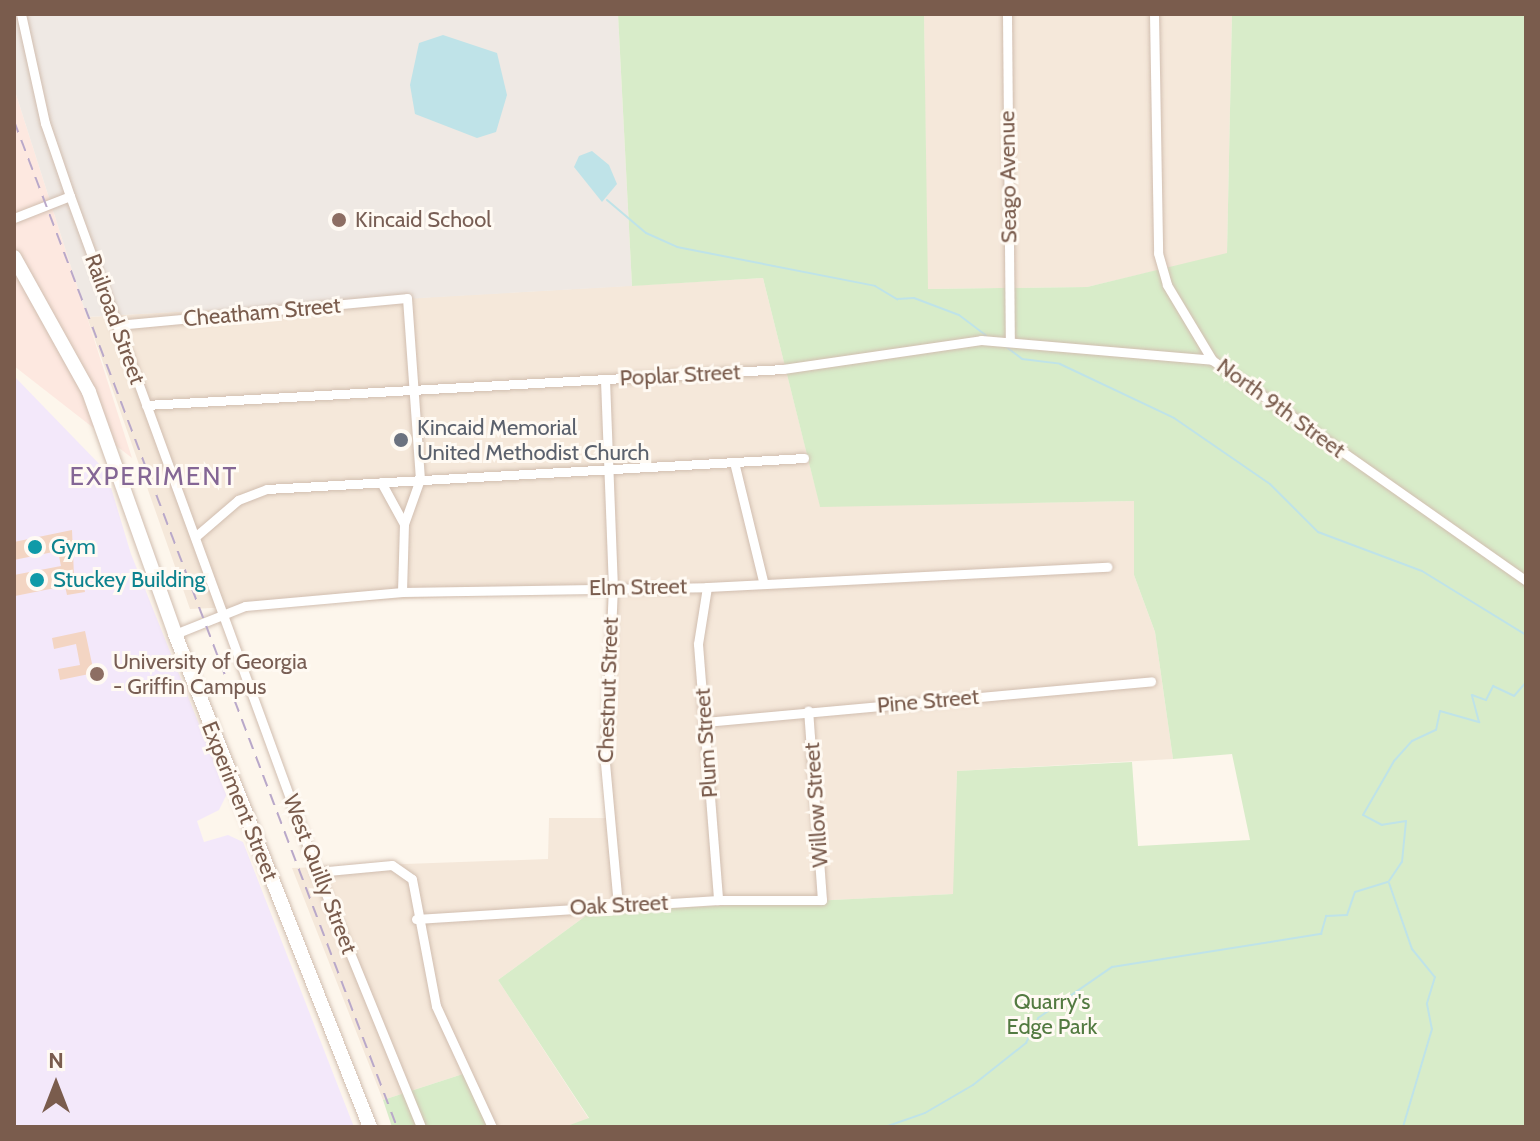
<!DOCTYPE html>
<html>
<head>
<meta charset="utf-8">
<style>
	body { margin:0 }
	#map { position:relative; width:1540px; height:1141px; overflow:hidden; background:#fdf6ec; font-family:Cabin,sans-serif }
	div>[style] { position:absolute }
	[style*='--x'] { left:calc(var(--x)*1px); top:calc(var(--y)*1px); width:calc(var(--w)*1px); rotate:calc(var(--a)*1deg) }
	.residential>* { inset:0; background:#f5e8da }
	.commercial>* { inset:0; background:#fde8e0 }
	.industrial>* { inset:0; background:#efe9e4 }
	.education>* { inset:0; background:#f3e8fa }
	.green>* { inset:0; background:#d8ecc9 }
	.water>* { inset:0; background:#bfe3e8 }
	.stream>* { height:2px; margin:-1px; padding:0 1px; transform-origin:1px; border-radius:1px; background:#bfe3e8 }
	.building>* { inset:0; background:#f3d5c3 }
	.roads { filter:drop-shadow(0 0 2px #d1beb0) drop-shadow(0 0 2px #d1beb0) }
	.minor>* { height:9px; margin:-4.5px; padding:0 4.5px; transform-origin:4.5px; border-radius:4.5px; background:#fff }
	.secondary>* { height:14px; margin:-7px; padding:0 7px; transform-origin:7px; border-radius:7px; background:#fff }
	.rail>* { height:2px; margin-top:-1px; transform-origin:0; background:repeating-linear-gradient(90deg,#b9a8c9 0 12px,transparent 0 20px) }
	.dots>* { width:22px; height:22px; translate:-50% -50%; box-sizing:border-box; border:4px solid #fffaf3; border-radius:50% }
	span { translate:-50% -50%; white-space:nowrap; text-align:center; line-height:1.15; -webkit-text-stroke:6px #fffaf3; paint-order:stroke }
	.street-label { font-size:22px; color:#7a5c4d }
	.education-label { font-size:22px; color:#785e54 }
	.left { translate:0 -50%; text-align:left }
	.worship-label { font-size:22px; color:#5b616d }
	.culture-label { font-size:22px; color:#0d838f }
	.park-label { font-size:22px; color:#537a41 }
	.quarter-label { font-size:26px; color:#846695; letter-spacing:2px }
	.frame { position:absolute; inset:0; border:16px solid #7a5c4d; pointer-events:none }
	.north { position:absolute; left:16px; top:1045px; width:80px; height:80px; -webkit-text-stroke:6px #fffaf3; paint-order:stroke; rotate:0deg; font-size:22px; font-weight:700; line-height:32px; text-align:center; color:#7a5c4d }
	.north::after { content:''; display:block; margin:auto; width:28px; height:36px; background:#7a5c4d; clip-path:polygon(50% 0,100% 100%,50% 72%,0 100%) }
</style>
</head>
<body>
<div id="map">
	<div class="residential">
		<i style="clip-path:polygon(924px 14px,1232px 14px,1227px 254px,1087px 287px,927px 289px)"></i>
		<i style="clip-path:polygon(763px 278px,820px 506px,1134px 501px,1134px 575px,1155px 632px,1173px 759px,957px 771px,954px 894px,591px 912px,498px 980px,589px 1119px,564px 1127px,497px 1127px,466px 1073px,383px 1100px,292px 868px,548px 859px,549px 818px,611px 818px,603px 709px,607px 590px,190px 609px,87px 317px)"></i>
	</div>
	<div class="commercial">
		<i style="clip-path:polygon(14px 88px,50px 201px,132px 458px,14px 366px)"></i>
	</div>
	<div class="industrial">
		<i style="clip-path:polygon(14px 14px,618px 14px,632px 286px,87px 317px,14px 88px)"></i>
	</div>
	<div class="education">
		<i style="clip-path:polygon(14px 376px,106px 471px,131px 554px,227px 794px,219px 810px,197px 821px,204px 842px,228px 835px,243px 842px,354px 1127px,14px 1127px)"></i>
	</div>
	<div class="green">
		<i style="clip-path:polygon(618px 14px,924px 14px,928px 289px,1087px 287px,1227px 253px,1232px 14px,1526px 14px,1526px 1127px,564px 1127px,589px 1118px,498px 980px,591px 912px,953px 894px,957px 771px,1132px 762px,1138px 846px,1250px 840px,1232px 754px,1173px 759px,1155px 632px,1134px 575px,1134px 501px,820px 507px,763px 278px,632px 286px)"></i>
		<i style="clip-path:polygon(466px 1073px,497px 1127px,392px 1127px,383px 1100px)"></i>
	</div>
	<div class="water">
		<i style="clip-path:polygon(443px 35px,497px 53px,507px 95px,496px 132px,477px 138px,415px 114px,410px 85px,419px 43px)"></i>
		<i style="clip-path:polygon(592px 151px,609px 165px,617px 184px,602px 202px,574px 167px,579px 156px)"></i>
	</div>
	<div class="stream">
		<i style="--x:607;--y:200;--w:51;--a:40.2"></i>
		<i style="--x:646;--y:233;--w:34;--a:24"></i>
		<i style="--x:677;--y:247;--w:202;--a:11.1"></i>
		<i style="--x:875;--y:286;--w:26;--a:31"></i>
		<i style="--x:897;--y:299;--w:17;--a:-3"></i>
		<i style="--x:914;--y:298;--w:48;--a:20.7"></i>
		<i style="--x:959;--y:315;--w:34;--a:37"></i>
		<i style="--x:1005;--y:346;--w:21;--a:37"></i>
		<i style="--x:1022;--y:359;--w:38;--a:7"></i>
		<i style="--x:1060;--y:364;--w:126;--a:25.3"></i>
		<i style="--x:1174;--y:418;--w:116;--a:34.5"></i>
		<i style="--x:1270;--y:484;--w:68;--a:45"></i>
		<i style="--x:1318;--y:532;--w:111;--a:20.6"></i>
		<i style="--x:1422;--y:571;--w:122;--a:31.6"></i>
		<i style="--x:1389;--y:881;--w:23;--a:-56"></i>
		<i style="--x:1402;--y:862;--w:41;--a:-84.4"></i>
		<i style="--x:1406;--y:821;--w:24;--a:171"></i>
		<i style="--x:1382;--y:825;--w:21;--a:-152"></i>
		<i style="--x:1363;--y:815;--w:62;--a:-60.1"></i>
		<i style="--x:1394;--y:761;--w:27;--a:-48"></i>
		<i style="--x:1412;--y:741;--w:26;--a:-25"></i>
		<i style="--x:1436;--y:730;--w:19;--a:-78"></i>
		<i style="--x:1440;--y:711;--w:41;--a:15.8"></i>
		<i style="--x:1479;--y:722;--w:28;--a:-105"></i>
		<i style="--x:1472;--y:695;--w:15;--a:20"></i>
		<i style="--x:1486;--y:700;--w:16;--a:-63"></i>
		<i style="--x:1493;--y:686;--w:23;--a:25"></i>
		<i style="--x:1514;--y:696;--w:18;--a:-49"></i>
		<i style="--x:1389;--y:883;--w:70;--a:70.8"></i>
		<i style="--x:1412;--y:949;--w:36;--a:51"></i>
		<i style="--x:1435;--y:977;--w:28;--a:107"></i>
		<i style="--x:1427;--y:1004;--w:25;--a:79"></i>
		<i style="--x:1432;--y:1029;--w:102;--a:106.5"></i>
		<i style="--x:885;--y:1127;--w:42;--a:-19.3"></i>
		<i style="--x:925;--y:1113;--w:56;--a:-30.3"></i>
		<i style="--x:973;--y:1085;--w:68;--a:-38.4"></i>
		<i style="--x:1026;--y:1043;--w:28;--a:-64"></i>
		<i style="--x:1038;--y:1018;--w:90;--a:-34.6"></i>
		<i style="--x:1112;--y:967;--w:212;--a:-9"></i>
		<i style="--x:1321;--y:934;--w:19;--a:-74"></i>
		<i style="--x:1326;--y:916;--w:21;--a:-3"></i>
		<i style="--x:1347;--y:915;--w:24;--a:-71"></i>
		<i style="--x:1355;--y:892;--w:34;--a:-17"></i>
	</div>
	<div class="building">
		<i style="clip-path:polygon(72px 530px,74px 576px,82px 575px,85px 592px,67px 595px,65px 586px,15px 596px,14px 575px,61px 566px,58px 551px,14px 560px,14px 542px)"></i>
		<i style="clip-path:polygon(85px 631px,94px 673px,60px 680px,58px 669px,80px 665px,76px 644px,54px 649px,52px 638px)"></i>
	</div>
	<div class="roads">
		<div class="minor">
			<i style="--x:21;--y:14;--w:112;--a:77.6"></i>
			<i style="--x:45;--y:123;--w:77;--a:71.1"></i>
			<i style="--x:70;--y:196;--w:720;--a:69.93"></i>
			<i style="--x:317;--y:872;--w:275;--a:67.8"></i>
			<i style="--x:1007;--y:14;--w:325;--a:89.5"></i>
			<i style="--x:1154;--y:14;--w:239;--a:89"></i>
			<i style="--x:1158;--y:253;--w:33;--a:74"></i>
			<i style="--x:1167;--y:285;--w:87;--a:59"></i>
			<i style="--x:1212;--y:360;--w:384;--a:35.1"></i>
			<i style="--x:14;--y:218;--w:60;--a:-21.4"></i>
			<i style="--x:116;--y:325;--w:292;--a:-5.3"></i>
			<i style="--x:407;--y:298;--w:181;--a:85.9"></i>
			<i style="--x:420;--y:479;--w:48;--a:109.6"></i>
			<i style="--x:404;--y:524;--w:68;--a:91.7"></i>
			<i style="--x:605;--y:380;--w:207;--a:87.8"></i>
			<i style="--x:613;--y:587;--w:176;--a:92.6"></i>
			<i style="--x:605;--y:763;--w:143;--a:84.8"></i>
			<i style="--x:146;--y:405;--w:638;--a:-3.23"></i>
			<i style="--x:783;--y:369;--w:200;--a:-8.3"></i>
			<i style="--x:981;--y:340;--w:232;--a:4.9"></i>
			<i style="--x:734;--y:462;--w:122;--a:76.3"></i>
			<i style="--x:381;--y:482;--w:48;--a:61.3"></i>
			<i style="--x:195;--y:537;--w:57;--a:-40.7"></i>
			<i style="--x:238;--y:500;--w:31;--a:-21"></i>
			<i style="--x:267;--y:489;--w:538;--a:-3.3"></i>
			<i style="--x:707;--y:587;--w:58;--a:99"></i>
			<i style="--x:698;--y:644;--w:257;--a:85.5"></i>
			<i style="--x:175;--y:634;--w:75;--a:-21.8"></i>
			<i style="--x:245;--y:606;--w:158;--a:-5.1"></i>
			<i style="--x:402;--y:592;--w:305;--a:-0.9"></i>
			<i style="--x:707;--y:587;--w:401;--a:-2.9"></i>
			<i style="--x:704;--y:722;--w:449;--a:-5.2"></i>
			<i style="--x:317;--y:872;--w:75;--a:-5.3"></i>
			<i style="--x:392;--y:865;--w:24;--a:35"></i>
			<i style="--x:412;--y:879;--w:129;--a:79.3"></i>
			<i style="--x:436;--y:1006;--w:133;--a:65.2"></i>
			<i style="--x:416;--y:919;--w:303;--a:-3.6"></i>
			<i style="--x:718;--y:900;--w:104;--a:0"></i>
			<i style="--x:822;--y:900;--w:190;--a:-94.2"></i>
		</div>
		<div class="secondary">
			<i style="--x:14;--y:257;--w:154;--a:60.9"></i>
			<i style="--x:89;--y:392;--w:257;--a:70.4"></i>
			<i style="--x:175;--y:634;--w:530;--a:68.42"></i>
		</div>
	</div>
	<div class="rail">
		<i style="--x:14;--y:121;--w:1076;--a:69.16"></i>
	</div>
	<div class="dots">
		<i style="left:339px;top:220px;background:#8d6e63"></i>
		<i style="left:401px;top:440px;background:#6b7280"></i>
		<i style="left:35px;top:547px;background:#0f9aa8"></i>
		<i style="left:37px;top:580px;background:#0f9aa8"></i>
		<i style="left:97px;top:674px;background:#8d6e63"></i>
	</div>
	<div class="street-label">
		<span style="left:1008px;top:177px;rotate:-91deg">Seago Avenue</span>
		<span style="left:262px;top:312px;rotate:-5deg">Cheatham Street</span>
		<span style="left:115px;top:319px;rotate:70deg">Railroad Street</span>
		<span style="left:680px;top:375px;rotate:-3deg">Poplar Street</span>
		<span style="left:1281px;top:408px;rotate:36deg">North 9th Street</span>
		<span style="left:638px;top:587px;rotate:-1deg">Elm Street</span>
		<span style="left:608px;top:690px;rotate:-88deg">Chestnut Street</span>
		<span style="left:928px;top:701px;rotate:-5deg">Pine Street</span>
		<span style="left:706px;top:743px;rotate:-94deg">Plum Street</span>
		<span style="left:240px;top:801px;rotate:68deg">Experiment Street</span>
		<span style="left:816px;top:805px;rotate:-94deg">Willow Street</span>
		<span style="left:320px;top:874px;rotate:69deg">West Quilly Street</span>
		<span style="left:619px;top:905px;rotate:-3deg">Oak Street</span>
	</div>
	<div class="education-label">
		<span class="left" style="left:355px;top:220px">Kincaid School</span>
		<span class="left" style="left:113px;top:674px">University of Georgia<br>- Griffin Campus</span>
	</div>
	<div class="worship-label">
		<span class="left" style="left:417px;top:440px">Kincaid Memorial<br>United Methodist Church</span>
	</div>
	<div class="culture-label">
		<span class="left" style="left:51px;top:547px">Gym</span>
		<span class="left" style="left:53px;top:580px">Stuckey Building</span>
	</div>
	<div class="park-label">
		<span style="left:1052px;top:1014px">Quarry's<br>Edge Park</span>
	</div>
	<div class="quarter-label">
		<span style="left:154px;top:477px">EXPERIMENT</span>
	</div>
	<div class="frame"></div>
	<div class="north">N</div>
</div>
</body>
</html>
